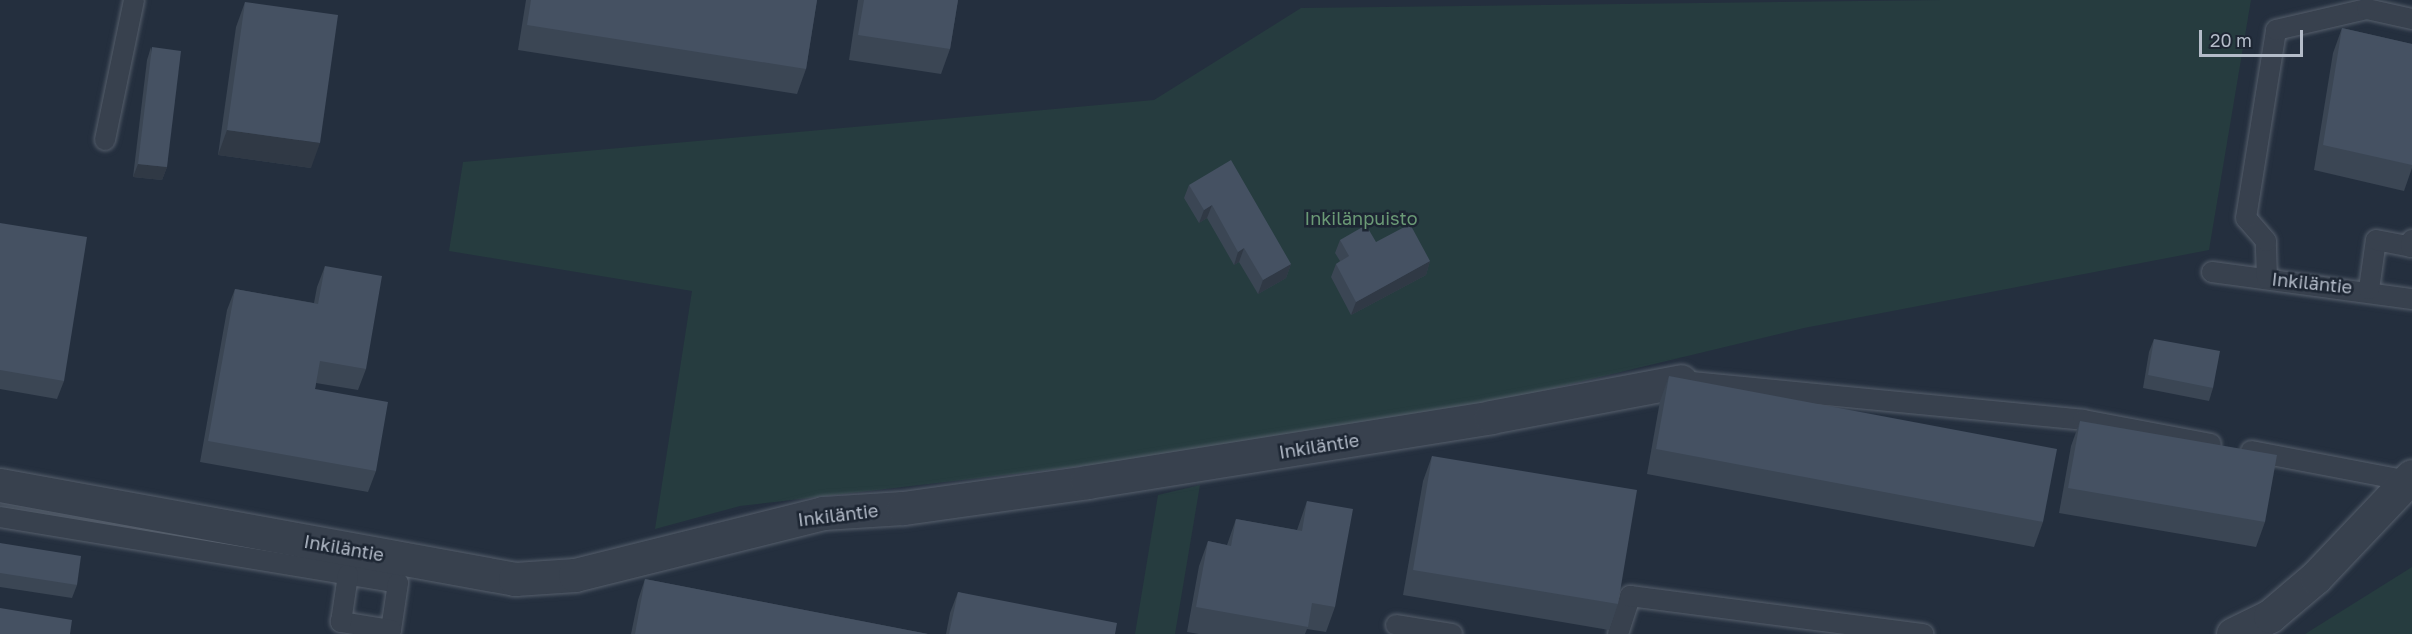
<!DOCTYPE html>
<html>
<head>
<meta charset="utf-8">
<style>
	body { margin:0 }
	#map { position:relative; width:2412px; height:634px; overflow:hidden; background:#242f3e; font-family:"Golos Text",sans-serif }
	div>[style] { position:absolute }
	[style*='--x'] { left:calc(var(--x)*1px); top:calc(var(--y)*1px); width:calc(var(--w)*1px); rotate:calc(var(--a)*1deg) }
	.green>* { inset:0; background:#263c3f }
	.roads { filter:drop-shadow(0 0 2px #565f6c) drop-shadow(0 0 2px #565f6c) }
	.service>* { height:20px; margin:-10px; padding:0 10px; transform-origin:10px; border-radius:10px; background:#38414e }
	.minor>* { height:33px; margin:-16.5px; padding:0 16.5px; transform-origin:16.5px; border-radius:16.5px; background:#38414e }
	.wall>* { inset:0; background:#3b4654 }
	.shaded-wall>* { inset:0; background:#303945 }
	.building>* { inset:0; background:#455162 }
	span { translate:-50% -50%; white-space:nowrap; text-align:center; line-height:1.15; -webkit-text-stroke:5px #1d2633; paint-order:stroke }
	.park-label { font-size:18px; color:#6b9a76 }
	.street-label { font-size:18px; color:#b4bcc9 }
	.scale { position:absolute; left:2199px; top:30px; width:104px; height:27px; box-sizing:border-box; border:3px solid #b4bcc9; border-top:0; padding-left:8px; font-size:18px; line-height:21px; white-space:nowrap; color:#b4bcc9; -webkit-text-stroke:4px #1d2633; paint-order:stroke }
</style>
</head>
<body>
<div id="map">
	<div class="green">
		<i style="clip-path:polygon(1943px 0,2251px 0,2209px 250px,1804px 328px,1371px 432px,740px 506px,655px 529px,692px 291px,449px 251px,463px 162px,1154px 100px,1301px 8px)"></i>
		<i style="clip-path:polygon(1200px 485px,1175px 634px,1135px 634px,1158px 495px)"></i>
		<i style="clip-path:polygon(2412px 567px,2412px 634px,2305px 634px)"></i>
	</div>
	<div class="roads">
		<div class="service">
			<i style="--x:105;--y:140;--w:143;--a:-78.3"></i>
			<i style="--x:2212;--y:272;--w:202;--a:7.7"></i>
			<i style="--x:2267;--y:278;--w:37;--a:-92"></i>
			<i style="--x:2266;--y:241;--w:30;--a:-131"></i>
			<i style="--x:2246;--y:218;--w:190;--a:-80.9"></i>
			<i style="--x:2276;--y:30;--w:93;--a:-13"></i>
			<i style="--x:2367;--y:9;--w:46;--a:12.5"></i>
			<i style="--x:2369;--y:289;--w:49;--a:-81.9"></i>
			<i style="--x:2376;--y:240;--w:36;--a:11"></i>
			<i style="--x:2411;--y:247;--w:7;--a:-82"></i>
			<i style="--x:1681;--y:381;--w:404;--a:5.5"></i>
			<i style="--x:2083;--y:420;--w:130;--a:10.6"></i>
			<i style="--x:2251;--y:451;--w:160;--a:10.8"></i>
			<i style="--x:0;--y:517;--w:403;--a:9.4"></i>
			<i style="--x:398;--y:583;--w:48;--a:98.5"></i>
			<i style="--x:391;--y:630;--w:51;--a:-170.9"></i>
			<i style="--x:341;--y:622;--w:48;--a:-81.5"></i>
			<i style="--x:1396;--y:625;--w:57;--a:9.1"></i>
			<i style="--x:1618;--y:634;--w:40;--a:-72"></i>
			<i style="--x:1630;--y:596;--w:296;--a:7.4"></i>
		</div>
		<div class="minor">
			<i style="--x:0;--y:485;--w:524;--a:10.34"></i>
			<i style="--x:515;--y:579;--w:60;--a:-3.8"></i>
			<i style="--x:575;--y:575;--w:256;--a:-14"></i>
			<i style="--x:823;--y:513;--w:80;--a:-3.6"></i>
			<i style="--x:903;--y:508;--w:186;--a:-8"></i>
			<i style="--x:1087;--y:482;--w:409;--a:-9.1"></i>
			<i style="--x:1491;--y:417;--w:193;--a:-10.7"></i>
			<i style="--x:2233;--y:634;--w:41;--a:-25.9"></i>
			<i style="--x:2270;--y:616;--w:60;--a:-40.3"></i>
			<i style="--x:2316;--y:577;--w:139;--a:-46.5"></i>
		</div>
	</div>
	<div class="wall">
		<i style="clip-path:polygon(526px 0,817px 0,806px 69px,797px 94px,518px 50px)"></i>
		<i style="clip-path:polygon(858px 0,958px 0,950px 49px,941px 74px,849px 60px)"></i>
		<i style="clip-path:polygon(245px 2px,311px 168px,218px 155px,236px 27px)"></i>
		<i style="clip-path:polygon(2342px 28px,2412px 44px,2412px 168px,2404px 191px,2314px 170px,2333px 53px)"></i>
		<i style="clip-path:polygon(151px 47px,167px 167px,162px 180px,133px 177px,147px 60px)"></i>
		<i style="clip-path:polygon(1189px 185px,1291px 264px,1286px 278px,1258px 294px,1239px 262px,1234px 265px,1207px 218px,1199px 223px,1184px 198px)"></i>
		<i style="clip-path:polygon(0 223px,64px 381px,57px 399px,0 389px)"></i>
		<i style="clip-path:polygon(1340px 240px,1376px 242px,1430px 261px,1426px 275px,1351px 315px,1331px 277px,1336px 264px,1340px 261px,1335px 253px)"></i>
		<i style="clip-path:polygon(325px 266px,366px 369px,358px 390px,316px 383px,315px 389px,376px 471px,368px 492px,200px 462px,227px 310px,235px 289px,314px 303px,317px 287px)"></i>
		<i style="clip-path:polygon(2154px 339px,2213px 388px,2209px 401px,2143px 388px,2149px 352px)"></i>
		<i style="clip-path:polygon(1669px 376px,2043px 522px,2034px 547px,1647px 474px,1660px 401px)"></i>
		<i style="clip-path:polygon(2080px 421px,2265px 522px,2256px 547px,2059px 513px,2071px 446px)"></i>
		<i style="clip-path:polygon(1432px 456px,1618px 604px,1609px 630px,1403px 595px,1423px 481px)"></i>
		<i style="clip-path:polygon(1307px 501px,1335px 607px,1326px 632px,1307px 629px,1305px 634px,1199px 634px,1187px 632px,1199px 566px,1208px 541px,1227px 545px,1236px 519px,1297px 530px)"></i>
		<i style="clip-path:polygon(0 543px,77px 585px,72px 598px,0 587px)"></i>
		<i style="clip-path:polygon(645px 579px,928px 634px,631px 634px,638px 600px)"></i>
		<i style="clip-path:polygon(958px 592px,1115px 634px,946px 634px,950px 613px)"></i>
	</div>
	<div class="shaded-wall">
		<i style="clip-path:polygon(227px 130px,320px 143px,311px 168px,218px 155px)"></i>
		<i style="clip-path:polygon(138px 164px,167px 167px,162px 180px,133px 177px)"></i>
		<i style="clip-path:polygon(1212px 205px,1207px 218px,1199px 223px,1204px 210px)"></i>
		<i style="clip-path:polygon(1244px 248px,1239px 262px,1234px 265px,1238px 252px)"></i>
		<i style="clip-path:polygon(1430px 261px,1426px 275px,1351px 315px,1356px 302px)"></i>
		<i style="clip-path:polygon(1291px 264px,1286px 278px,1258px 294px,1263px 280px)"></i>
	</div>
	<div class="building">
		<i style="clip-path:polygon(531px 0,817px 0,806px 69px,527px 25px)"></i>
		<i style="clip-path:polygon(864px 0,958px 0,950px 49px,858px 35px)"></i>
		<i style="clip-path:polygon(245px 2px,338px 15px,320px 143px,227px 130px)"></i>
		<i style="clip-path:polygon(2342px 28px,2412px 44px,2412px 165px,2323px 145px)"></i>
		<i style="clip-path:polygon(152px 47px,181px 51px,167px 167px,138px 164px)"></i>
		<i style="clip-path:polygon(1231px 160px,1291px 264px,1263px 280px,1244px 248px,1238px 252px,1212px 205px,1204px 210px,1189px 185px)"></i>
		<i style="clip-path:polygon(0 223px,87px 237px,64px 381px,0 370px)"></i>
		<i style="clip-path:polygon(1410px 224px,1430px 261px,1356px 302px,1336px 264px,1349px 256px,1340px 240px,1366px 225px,1376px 242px)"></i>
		<i style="clip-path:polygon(325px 266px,382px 276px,366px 369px,320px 361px,315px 389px,388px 402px,376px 471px,208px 441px,235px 289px,318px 304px)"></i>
		<i style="clip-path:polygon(2154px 339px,2220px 351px,2213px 388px,2148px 375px)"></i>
		<i style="clip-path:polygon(1669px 376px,2057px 449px,2043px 522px,1656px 449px)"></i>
		<i style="clip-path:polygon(2080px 421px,2277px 455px,2265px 522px,2068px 488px)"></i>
		<i style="clip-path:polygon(1432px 456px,1637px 490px,1618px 604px,1413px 570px)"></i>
		<i style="clip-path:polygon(1307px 501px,1353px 509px,1335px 607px,1312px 603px,1308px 627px,1196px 607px,1208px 541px,1231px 546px,1236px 519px,1302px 531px)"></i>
		<i style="clip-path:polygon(0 543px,81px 556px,77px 585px,0 573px)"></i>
		<i style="clip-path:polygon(645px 579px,928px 634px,635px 634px)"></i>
		<i style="clip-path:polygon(958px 592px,1117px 623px,1115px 634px,949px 634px)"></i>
		<i style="clip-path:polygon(0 608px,72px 620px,70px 634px,0 634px)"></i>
	</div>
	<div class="park-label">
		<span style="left:1361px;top:218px">Inkilänpuisto</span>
	</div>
	<div class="street-label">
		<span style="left:2312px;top:283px;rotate:6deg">Inkiläntie</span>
		<span style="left:1319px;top:446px;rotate:-9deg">Inkiläntie</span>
		<span style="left:838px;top:515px;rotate:-7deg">Inkiläntie</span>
		<span style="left:344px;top:548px;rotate:10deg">Inkiläntie</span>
	</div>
	<div class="scale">20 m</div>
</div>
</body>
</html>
